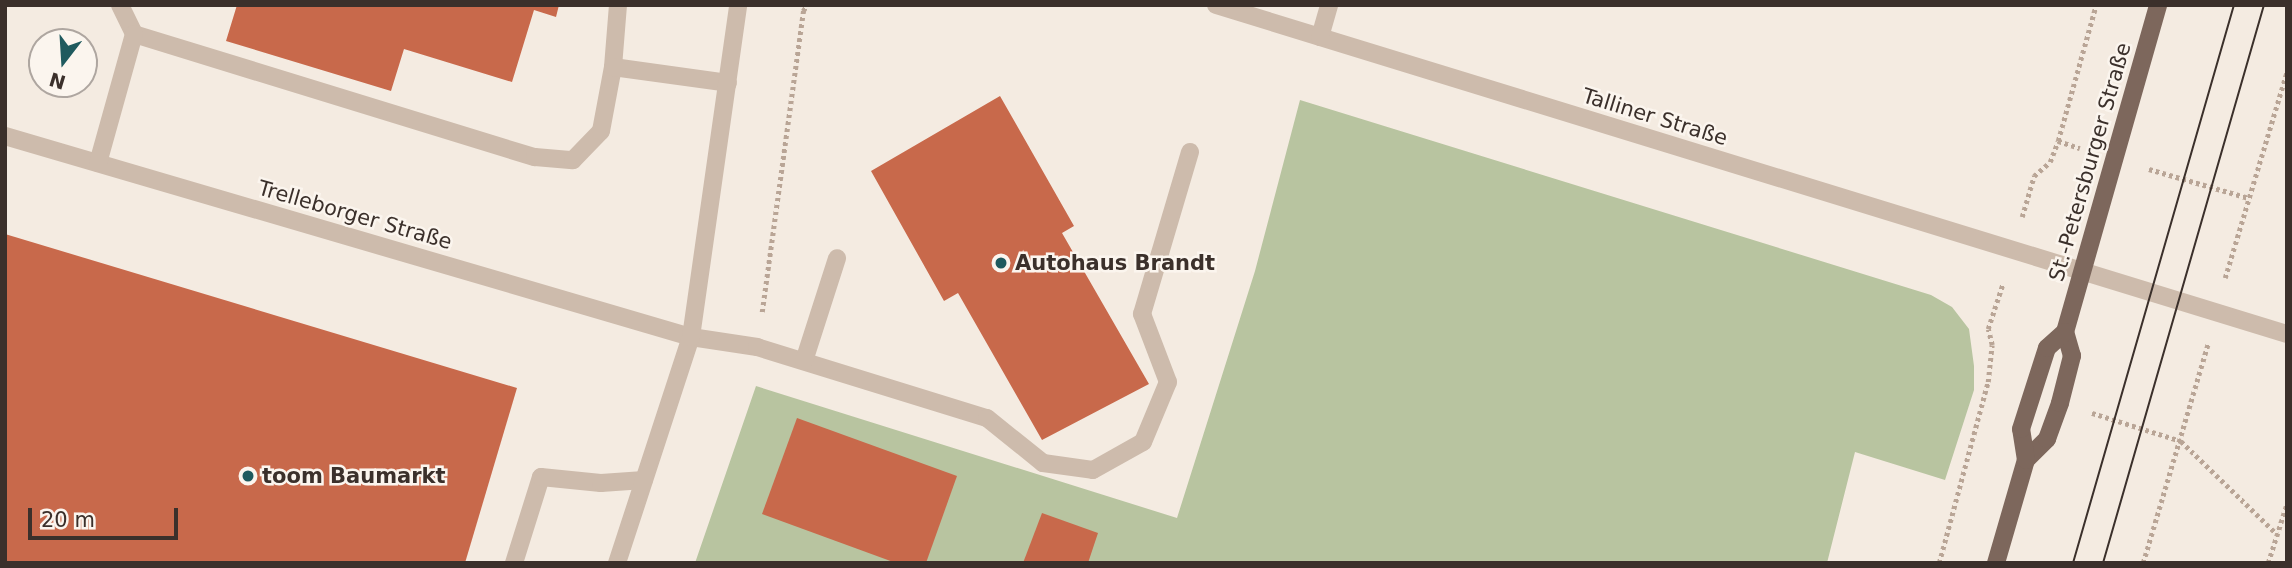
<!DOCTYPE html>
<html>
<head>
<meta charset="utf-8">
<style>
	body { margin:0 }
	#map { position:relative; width:2292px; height:568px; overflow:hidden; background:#f4ebe1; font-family:"DejaVu Sans",sans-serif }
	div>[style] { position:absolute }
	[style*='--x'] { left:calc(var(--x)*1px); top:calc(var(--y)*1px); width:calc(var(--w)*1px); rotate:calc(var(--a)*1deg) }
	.green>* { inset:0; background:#b8c4a0 }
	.building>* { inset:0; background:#c8694b }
	.path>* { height:4.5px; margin-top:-2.25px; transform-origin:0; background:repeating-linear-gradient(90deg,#b9a596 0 3.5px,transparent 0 7px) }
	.minor>* { height:18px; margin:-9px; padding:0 9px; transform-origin:9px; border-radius:9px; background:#cdbbac }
	.major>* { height:18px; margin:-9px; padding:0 9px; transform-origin:9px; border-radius:9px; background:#7d675c }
	.tram>* { height:2px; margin:-1px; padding:0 1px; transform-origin:1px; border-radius:1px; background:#3b302b }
	.dots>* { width:19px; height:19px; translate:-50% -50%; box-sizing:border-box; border:4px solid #fbf5ee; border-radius:50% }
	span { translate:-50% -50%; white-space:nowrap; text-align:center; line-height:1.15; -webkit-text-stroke:5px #fbf5ee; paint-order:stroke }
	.street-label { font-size:21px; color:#3b302b }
	.poi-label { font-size:21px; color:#3b302b; font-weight:700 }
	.left { translate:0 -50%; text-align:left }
	.frame { position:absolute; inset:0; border:7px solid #3b302b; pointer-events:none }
	.north { position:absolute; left:28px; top:28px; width:70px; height:70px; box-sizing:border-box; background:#fbf5ee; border:2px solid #aea6a0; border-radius:50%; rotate:197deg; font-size:19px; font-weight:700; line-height:28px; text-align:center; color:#3b302b }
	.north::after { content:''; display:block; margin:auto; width:24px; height:32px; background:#1f5a5e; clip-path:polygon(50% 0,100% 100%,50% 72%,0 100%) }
	.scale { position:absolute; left:28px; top:508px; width:150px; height:32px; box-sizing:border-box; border:4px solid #3b302b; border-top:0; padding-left:9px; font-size:21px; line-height:24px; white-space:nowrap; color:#3b302b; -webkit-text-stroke:5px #fbf5ee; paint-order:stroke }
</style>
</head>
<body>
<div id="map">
	<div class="green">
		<i style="clip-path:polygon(1300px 100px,1931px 295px,1952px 307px,1969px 329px,1974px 366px,1974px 390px,1945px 480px,1855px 452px,1827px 563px,695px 563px,756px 386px,1177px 518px,1255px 271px)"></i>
	</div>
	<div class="building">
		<i style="clip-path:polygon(237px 5px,559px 5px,556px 17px,534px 10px,512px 82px,404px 49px,391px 91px,226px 41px)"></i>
		<i style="clip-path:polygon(1000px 96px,1074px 226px,1062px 233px,1149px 384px,1042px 440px,958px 293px,944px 301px,871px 171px)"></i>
		<i style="clip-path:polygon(5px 234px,517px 388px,465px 563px,5px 563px)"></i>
		<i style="clip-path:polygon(797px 418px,957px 476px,926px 563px,896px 563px,762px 514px)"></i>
		<i style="clip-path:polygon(1042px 513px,1098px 533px,1088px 563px,1023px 563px)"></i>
	</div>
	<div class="path">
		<i style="--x:2058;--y:141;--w:23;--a:18"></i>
		<i style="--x:2149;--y:169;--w:104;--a:16.2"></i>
		<i style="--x:2022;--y:217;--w:43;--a:-73.7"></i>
		<i style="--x:2034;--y:176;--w:21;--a:-41"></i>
		<i style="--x:2050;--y:162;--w:22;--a:-69"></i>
		<i style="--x:2058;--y:141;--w:141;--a:-74.4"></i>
		<i style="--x:2225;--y:278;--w:216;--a:-73.3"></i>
		<i style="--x:762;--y:312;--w:304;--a:-82.2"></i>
		<i style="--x:803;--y:11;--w:7;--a:-56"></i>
		<i style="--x:2092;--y:413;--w:93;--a:17.5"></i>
		<i style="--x:2181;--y:441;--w:134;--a:44.1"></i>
		<i style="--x:1939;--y:563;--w:188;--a:-74.9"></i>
		<i style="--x:1988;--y:382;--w:37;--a:-84"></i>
		<i style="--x:1992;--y:345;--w:16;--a:-104"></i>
		<i style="--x:1988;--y:329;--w:48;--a:-71.9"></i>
		<i style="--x:2143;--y:563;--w:228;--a:-73.5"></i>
		<i style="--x:2268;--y:563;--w:63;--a:-72.4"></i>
	</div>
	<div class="minor">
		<i style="--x:120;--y:5;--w:32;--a:64"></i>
		<i style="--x:134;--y:34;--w:419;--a:17.1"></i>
		<i style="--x:535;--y:157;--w:38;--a:5"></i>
		<i style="--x:573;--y:160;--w:40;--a:-46"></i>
		<i style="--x:601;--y:131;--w:65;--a:-79.4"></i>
		<i style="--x:613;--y:67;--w:62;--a:-85.4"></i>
		<i style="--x:1216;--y:5;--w:1120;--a:17.08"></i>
		<i style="--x:1320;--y:37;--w:33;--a:-74"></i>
		<i style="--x:613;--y:67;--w:116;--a:7.9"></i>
		<i style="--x:5;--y:136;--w:715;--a:16.33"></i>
		<i style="--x:691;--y:337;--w:67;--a:8.6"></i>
		<i style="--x:757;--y:347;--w:241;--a:17.2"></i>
		<i style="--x:987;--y:418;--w:72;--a:38.8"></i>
		<i style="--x:1043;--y:463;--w:50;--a:8"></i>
		<i style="--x:1093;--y:470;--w:57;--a:-29.2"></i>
		<i style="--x:1143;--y:442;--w:65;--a:-67.4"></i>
		<i style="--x:1168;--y:382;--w:73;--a:-110.9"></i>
		<i style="--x:1142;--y:314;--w:169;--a:-73.5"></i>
		<i style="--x:98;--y:163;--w:134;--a:-74.4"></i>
		<i style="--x:804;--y:361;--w:108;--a:-72.2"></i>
		<i style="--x:514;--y:563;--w:90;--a:-72.6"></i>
		<i style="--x:541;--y:477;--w:60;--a:5.7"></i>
		<i style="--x:601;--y:483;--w:43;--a:-4"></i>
		<i style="--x:617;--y:563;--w:238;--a:-71.9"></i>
		<i style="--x:691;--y:337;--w:335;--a:-81.9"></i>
	</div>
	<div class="major">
		<i style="--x:2026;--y:460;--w:30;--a:-45"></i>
		<i style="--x:2047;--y:439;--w:38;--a:-70"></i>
		<i style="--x:2060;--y:403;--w:49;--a:-75.7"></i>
		<i style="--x:2072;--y:356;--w:25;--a:-106"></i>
		<i style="--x:2065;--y:332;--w:340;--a:-74.1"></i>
		<i style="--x:1996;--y:563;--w:107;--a:-73.8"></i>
		<i style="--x:2026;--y:460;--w:31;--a:-99"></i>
		<i style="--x:2021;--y:429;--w:85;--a:-72.2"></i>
		<i style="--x:2047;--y:348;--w:24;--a:-42"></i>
	</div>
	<div class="tram">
		<i style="--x:2073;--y:563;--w:581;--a:-73.91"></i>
		<i style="--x:2103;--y:563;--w:581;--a:-73.91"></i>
	</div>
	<div class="dots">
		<i style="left:1001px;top:263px;background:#1f5a5e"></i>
		<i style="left:248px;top:476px;background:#1f5a5e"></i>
	</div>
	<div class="street-label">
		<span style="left:1655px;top:117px;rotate:17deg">Talliner Straße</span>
		<span style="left:2090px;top:162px;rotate:-74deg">St.-Petersburger Straße</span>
		<span style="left:355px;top:215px;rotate:16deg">Trelleborger Straße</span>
	</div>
	<div class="poi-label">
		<span class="left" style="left:1015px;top:263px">Autohaus Brandt</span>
		<span class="left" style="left:262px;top:476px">toom Baumarkt</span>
	</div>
	<div class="frame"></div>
	<div class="north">N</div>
	<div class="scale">20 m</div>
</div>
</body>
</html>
